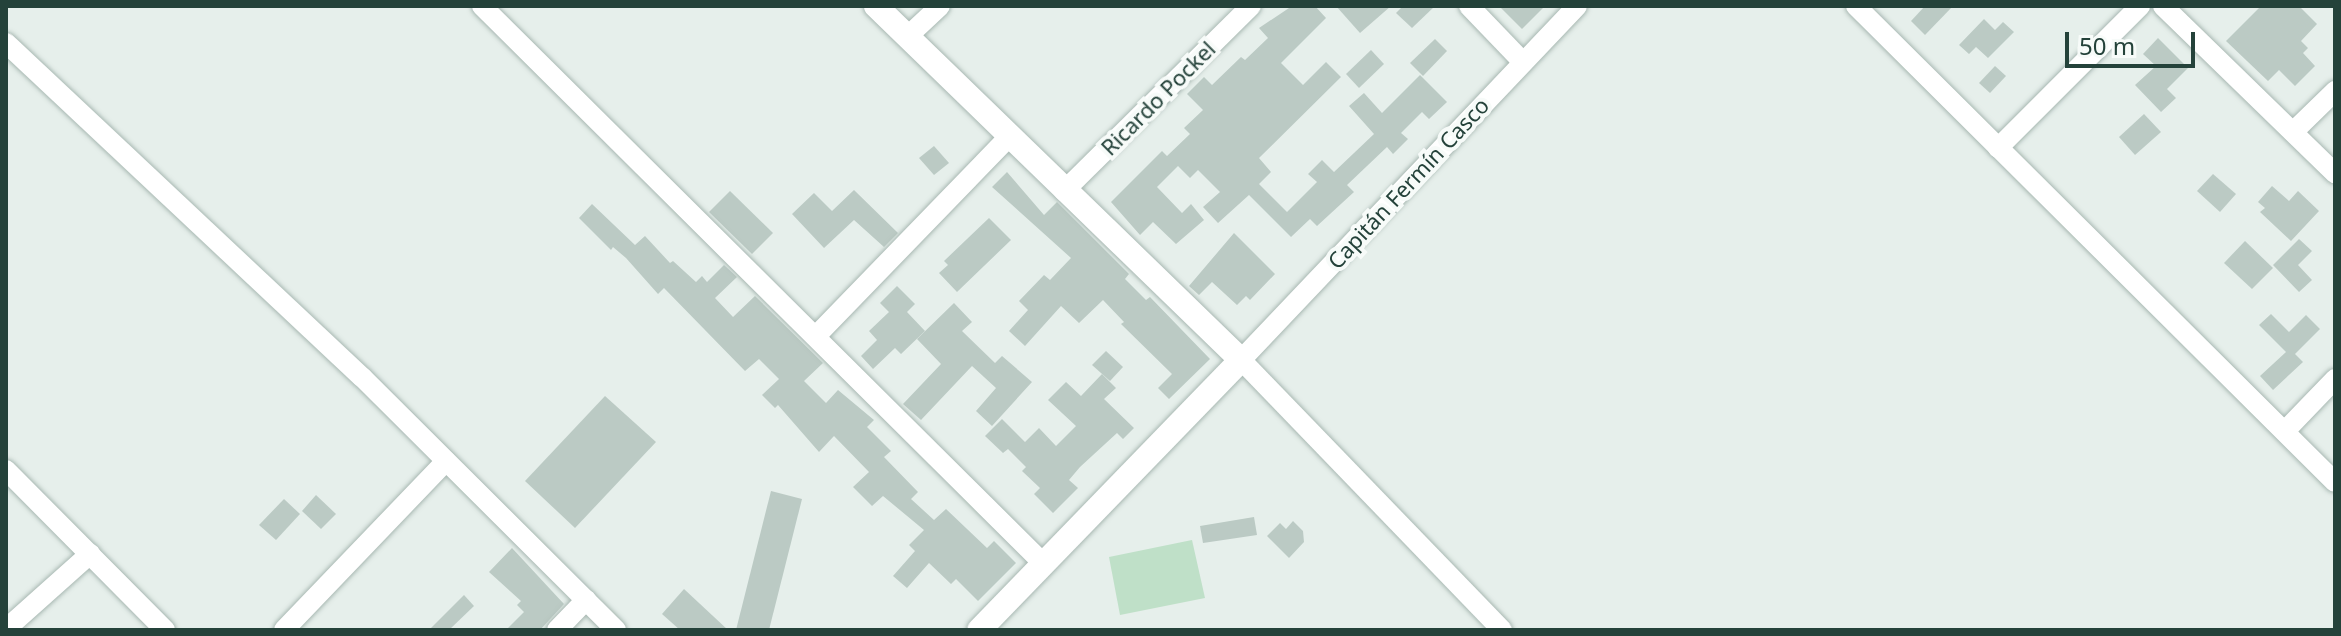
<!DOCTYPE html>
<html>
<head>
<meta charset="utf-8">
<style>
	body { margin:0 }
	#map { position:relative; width:2341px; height:636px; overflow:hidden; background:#e6efeb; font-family:"Noto Sans",sans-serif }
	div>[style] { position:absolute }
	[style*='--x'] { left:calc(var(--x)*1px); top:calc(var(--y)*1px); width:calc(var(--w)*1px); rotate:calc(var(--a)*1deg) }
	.green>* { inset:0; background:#bfe0c8 }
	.building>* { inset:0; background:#bbcac4 }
	.roads { filter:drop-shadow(0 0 2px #a8b8b2) drop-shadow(0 0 2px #a8b8b2) }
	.street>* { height:20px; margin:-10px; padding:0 10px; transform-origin:10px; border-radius:10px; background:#fff }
	.secondary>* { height:24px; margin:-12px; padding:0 12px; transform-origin:12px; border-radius:12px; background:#fff }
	span { translate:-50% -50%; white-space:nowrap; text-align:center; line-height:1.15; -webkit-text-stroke:8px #f7fbf9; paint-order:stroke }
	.street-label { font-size:22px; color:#24423a }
	.frame { position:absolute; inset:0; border:8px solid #24423a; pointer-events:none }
	.scale { position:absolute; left:2065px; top:32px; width:130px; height:36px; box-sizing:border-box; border:4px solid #24423a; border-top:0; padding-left:10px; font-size:24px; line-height:28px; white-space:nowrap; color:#24423a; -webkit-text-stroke:6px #f7fbf9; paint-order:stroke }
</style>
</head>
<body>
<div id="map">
	<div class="green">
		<i style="clip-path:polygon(1192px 540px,1205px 598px,1120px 615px,1109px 557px)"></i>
	</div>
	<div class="building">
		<i style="clip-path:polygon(1292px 6px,1315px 6px,1326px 18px,1281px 63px,1303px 85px,1326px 62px,1341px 77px,1259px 158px,1271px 172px,1259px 184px,1287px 212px,1317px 182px,1308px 174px,1322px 160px,1334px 172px,1374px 134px,1349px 106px,1364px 93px,1382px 113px,1420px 75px,1447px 102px,1429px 119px,1422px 112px,1401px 133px,1408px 139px,1393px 154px,1387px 147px,1347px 185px,1354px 192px,1317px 226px,1310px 219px,1291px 237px,1249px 195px,1218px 223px,1203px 207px,1220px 192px,1198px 170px,1190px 178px,1178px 166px,1157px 187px,1182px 213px,1191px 204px,1204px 220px,1176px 244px,1153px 222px,1140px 235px,1111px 202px,1162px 151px,1167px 156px,1190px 134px,1184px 128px,1203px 110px,1187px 94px,1204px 77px,1212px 85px,1241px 57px,1245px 60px,1268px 38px,1259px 28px)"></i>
		<i style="clip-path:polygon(1336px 6px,1391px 6px,1360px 33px)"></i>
		<i style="clip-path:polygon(1403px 6px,1435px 6px,1412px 28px,1396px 13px)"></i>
		<i style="clip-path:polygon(1499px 6px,1545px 6px,1522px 29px)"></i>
		<i style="clip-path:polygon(1925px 6px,1953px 6px,1925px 35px,1911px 21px)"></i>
		<i style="clip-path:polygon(2261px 6px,2299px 6px,2317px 24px,2301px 41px,2308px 48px,2303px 53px,2315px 66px,2295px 86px,2279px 70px,2268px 81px,2226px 41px)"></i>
		<i style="clip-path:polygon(1984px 19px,1995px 30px,2003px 22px,2014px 32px,1988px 58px,1976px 47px,1969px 54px,1959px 45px)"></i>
		<i style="clip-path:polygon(2158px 38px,2188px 68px,2167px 89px,2176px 98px,2161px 112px,2135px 85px,2156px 66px,2143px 54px)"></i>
		<i style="clip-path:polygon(1435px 39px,1447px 51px,1423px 76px,1410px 63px)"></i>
		<i style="clip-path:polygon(1371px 50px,1384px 64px,1359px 88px,1346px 74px)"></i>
		<i style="clip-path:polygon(1995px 66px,2006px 76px,1990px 93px,1979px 83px)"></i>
		<i style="clip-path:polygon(2144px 114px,2161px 132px,2135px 155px,2119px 137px)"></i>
		<i style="clip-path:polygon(934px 146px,949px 163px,934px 175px,919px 158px)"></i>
		<i style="clip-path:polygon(1007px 172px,1044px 215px,1057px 202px,1129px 274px,1125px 279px,1146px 300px,1150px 297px,1210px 359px,1169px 399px,1158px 388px,1172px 374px,1121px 324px,1124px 322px,1103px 300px,1079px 323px,1061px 306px,1025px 346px,1009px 331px,1028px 310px,1019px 301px,1044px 275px,1050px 280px,1071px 258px,992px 187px)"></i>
		<i style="clip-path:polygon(2213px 174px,2236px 194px,2220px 212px,2197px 191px)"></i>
		<i style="clip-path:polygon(2272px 186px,2289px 201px,2298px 191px,2319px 211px,2291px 241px,2260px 212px,2265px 208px,2258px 202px)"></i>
		<i style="clip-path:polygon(854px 190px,898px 233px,884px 247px,854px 220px,824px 248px,792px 214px,814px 193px,832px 211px)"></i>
		<i style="clip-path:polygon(730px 191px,773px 233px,752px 254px,709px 212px)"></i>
		<i style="clip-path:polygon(592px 204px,635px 245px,645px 236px,670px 263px,673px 261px,696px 282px,702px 276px,707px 282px,724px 265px,737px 277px,715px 298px,733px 317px,755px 296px,823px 363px,804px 381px,826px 403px,838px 390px,874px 420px,867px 427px,891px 451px,884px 457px,918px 492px,911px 499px,934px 520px,946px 509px,987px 548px,994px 541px,1016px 563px,978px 601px,956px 579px,951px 584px,929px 563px,907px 588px,893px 576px,915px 551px,909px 545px,924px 530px,883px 496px,872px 506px,853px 487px,869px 472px,834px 436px,819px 452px,778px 405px,775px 408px,762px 395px,779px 379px,759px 359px,745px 371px,664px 288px,658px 294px,626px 258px,613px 247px,611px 250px,579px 218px)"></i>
		<i style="clip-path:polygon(989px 218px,1011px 240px,957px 292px,939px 273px,948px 265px,944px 261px)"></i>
		<i style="clip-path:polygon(1234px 233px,1275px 274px,1250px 300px,1246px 296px,1237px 305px,1212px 282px,1199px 295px,1189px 286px)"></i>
		<i style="clip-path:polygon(2299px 239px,2312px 251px,2298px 265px,2312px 280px,2299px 292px,2273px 265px)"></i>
		<i style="clip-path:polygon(2245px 241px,2273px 268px,2252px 289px,2224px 263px)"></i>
		<i style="clip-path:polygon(897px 286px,915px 304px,907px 312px,925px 331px,901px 354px,895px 348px,873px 369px,861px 356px,877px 340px,869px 331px,889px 312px,880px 303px)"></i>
		<i style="clip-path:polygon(954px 303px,972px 322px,962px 331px,995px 363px,1002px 356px,1032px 382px,992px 426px,976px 411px,996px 388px,972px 366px,921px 420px,903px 404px,941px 364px,917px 339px)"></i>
		<i style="clip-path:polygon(2271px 314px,2289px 332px,2306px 315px,2320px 329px,2295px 354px,2303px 362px,2273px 390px,2260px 376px,2286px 352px,2259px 325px)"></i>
		<i style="clip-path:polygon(1106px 351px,1123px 367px,1110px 381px,1092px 365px)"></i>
		<i style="clip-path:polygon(1102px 374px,1116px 388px,1104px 399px,1134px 428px,1123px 439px,1117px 433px,1080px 467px,1069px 480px,1078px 488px,1053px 513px,1034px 494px,1040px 488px,1022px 471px,1026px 467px,1008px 449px,1003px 453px,985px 436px,1002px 419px,1025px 442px,1039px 428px,1056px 446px,1076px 426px,1048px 400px,1066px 382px,1081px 396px)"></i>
		<i style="clip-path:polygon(605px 396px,656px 442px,575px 528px,525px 481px)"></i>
		<i style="clip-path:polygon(771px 491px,802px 499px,769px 630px,736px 630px)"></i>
		<i style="clip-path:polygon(316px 495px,336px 514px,321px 529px,302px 511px)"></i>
		<i style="clip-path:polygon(284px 499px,300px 514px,276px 540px,259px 525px)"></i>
		<i style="clip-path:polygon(1254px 517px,1257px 535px,1203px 543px,1200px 526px)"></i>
		<i style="clip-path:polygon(1293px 521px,1303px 531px,1304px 542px,1289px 558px,1267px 536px,1280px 523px,1286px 529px)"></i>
		<i style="clip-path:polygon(512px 548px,564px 604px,540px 630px,506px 630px,524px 612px,517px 605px,521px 601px,489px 572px)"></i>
		<i style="clip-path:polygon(684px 589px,728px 630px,680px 630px,662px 614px)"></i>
		<i style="clip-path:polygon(464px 595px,474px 606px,449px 630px,429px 630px)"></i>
	</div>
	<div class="roads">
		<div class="street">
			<i style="--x:482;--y:6;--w:792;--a:44.8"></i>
			<i style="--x:1469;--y:6;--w:76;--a:46.1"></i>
			<i style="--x:1856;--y:6;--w:675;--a:44.82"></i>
			<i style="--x:2163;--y:6;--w:240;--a:44.2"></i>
			<i style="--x:907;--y:37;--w:45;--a:-43.2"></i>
			<i style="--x:6;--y:43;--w:488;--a:43.2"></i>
			<i style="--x:362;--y:377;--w:359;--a:44.9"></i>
			<i style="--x:2293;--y:132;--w:59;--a:-44.3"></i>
			<i style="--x:1998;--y:148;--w:201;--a:-45"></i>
			<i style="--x:1064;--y:191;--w:263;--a:-44.7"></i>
			<i style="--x:816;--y:336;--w:277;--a:-45.9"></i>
			<i style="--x:2285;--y:431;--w:72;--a:-46.1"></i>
			<i style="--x:6;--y:470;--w:226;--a:45.2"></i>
			<i style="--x:6;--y:629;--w:113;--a:-41.8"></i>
			<i style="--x:284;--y:630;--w:234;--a:-46.2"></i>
			<i style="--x:557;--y:630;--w:42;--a:-46"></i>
			<i style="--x:1502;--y:630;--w:376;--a:-134"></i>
			<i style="--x:1241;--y:360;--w:488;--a:-46.5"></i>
		</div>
		<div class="secondary">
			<i style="--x:876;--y:6;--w:508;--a:44.12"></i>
			<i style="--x:1241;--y:360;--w:376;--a:134.1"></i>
		</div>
	</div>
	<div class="street-label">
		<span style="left:1158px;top:98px;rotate:-45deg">Ricardo Pockel</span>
		<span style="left:1408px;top:183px;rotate:-47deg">Capitán Fermín Casco</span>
	</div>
	<div class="frame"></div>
	<div class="scale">50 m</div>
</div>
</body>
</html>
